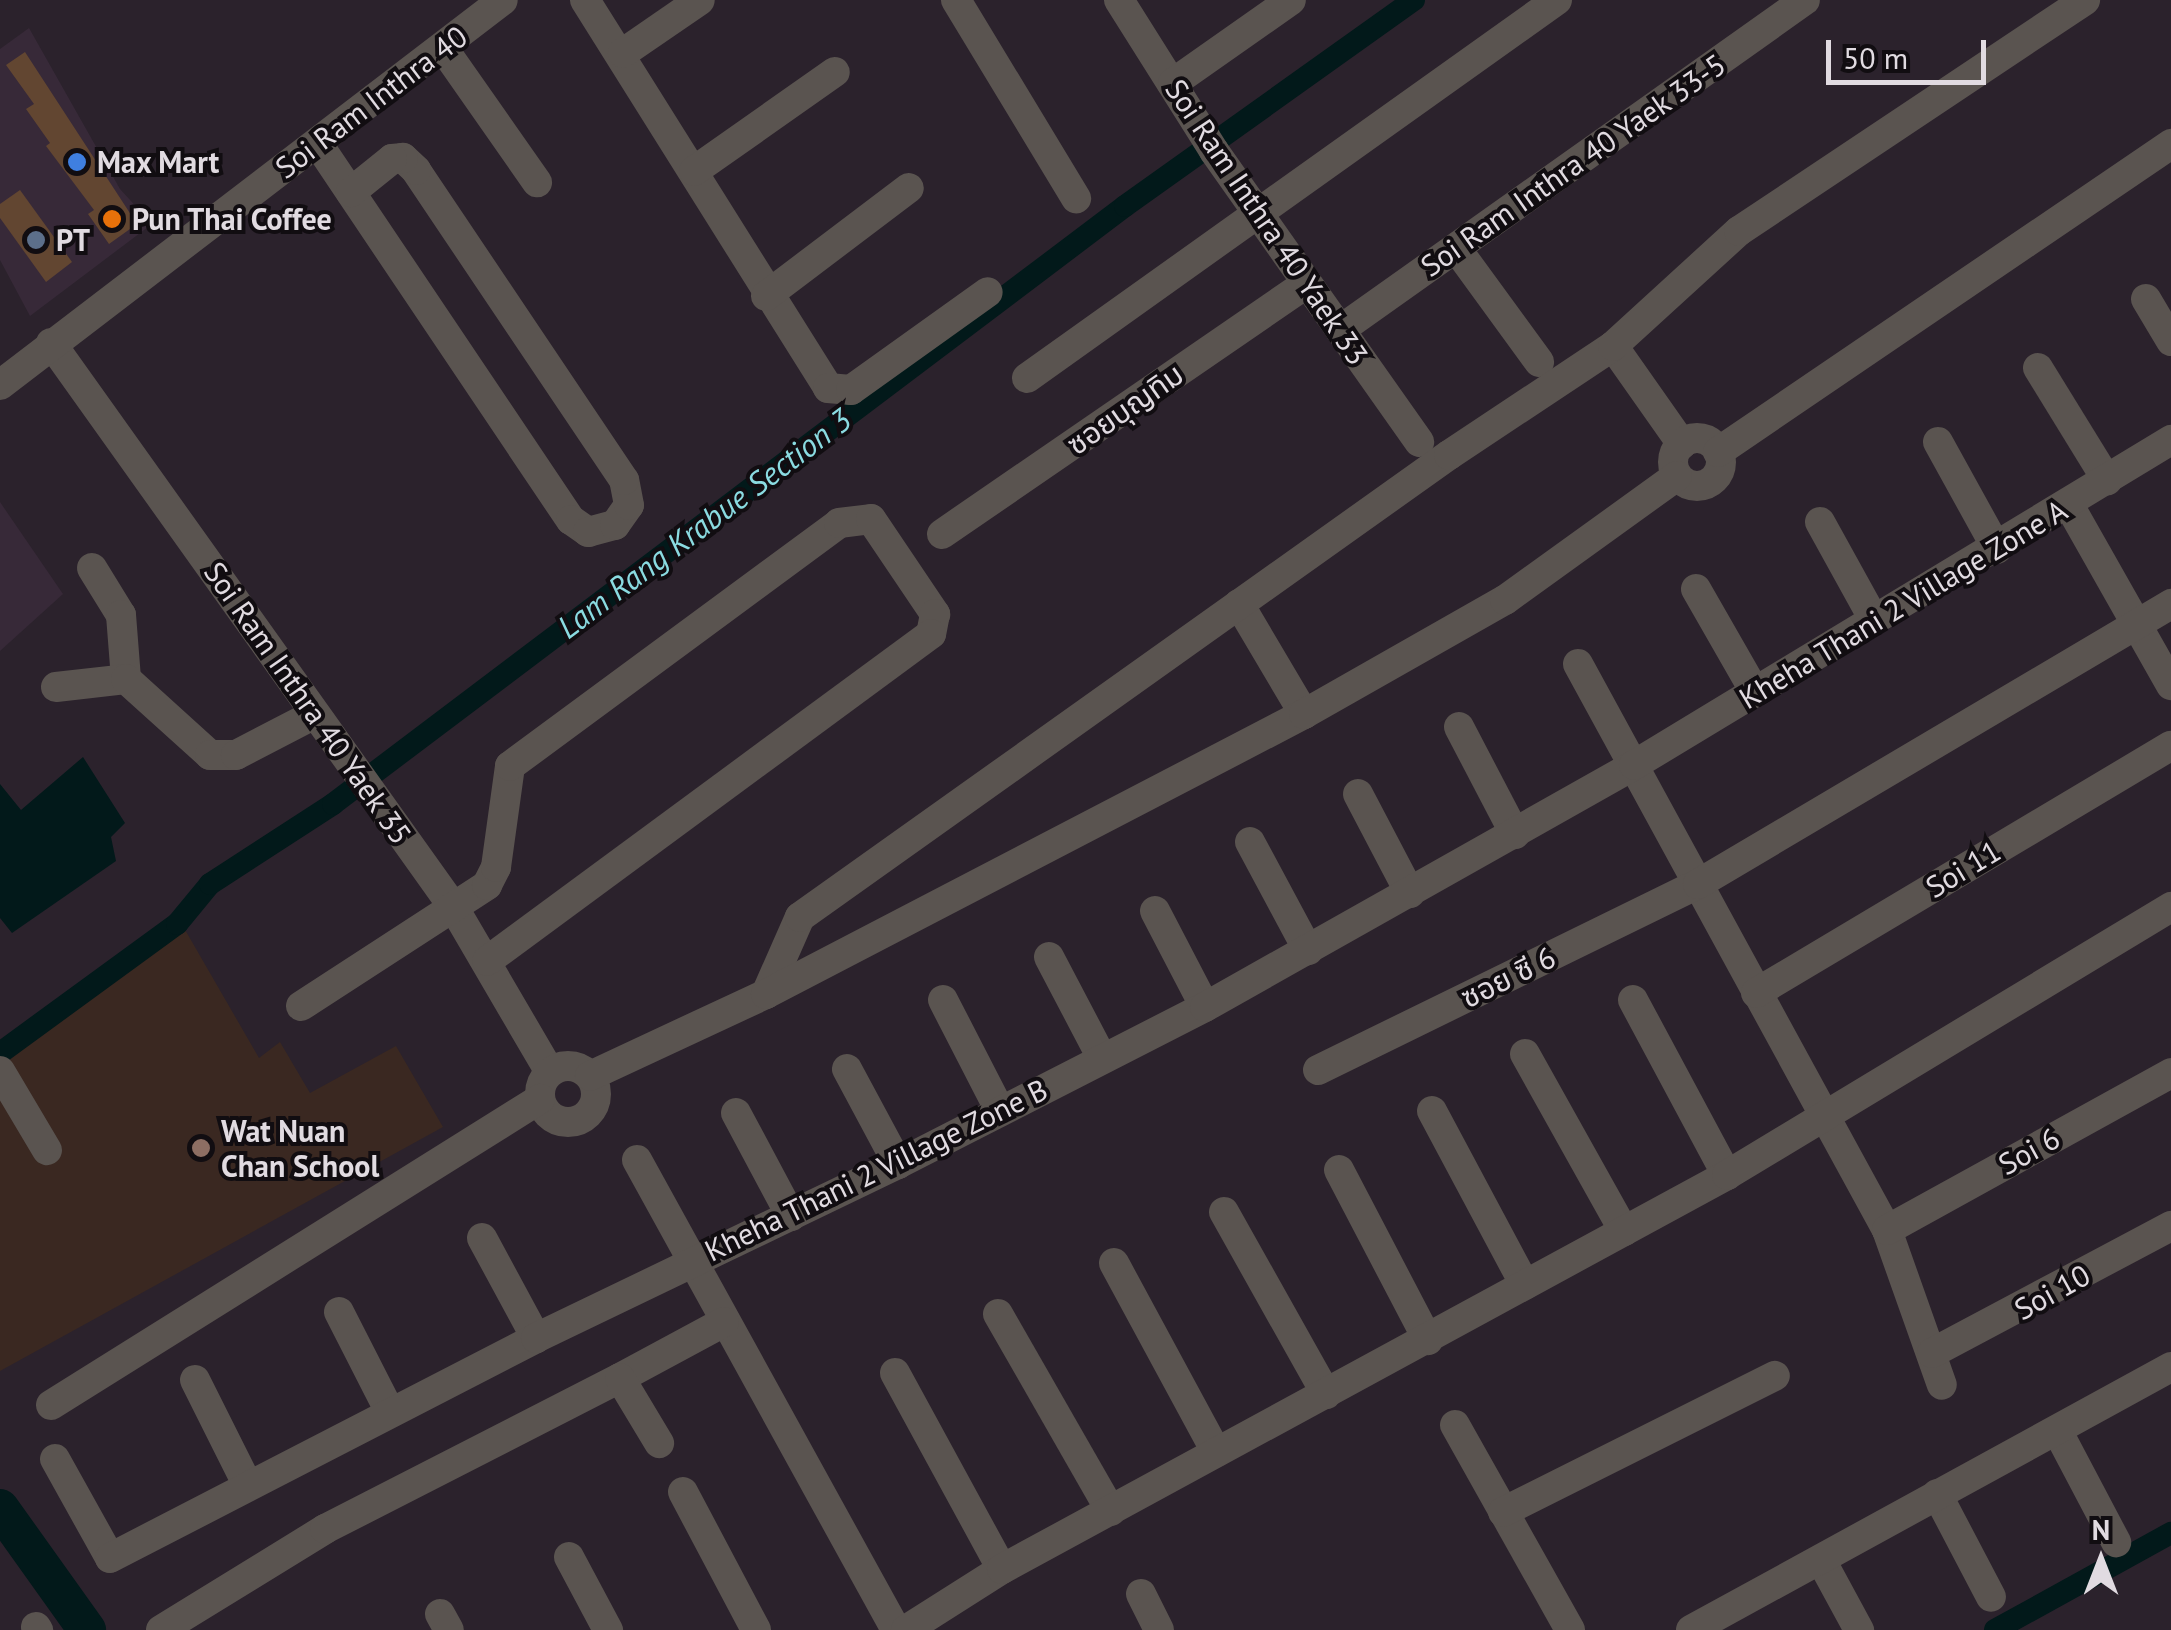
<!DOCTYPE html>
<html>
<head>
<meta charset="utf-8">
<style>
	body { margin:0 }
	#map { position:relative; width:2171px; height:1630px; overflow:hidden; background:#2b222c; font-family:"PT Sans","Noto Sans Thai",sans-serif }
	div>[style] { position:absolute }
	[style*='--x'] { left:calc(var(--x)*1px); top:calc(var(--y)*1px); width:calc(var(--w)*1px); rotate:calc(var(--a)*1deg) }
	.built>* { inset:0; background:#372938 }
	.education>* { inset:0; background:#3a2821 }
	.water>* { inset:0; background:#02191a }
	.canal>* { height:22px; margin:-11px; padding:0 11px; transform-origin:11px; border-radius:11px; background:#02191a }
	.river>* { height:38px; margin:-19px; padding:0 19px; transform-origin:19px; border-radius:19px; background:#02191a }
	.building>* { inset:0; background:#624631 }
	.minor>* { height:30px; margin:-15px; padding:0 15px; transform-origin:15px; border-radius:15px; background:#5a5450 }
	.minor>.ring { margin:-15px; padding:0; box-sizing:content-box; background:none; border:30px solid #5a5450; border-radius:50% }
	.dots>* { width:28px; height:28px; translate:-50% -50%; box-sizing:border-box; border:5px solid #110d11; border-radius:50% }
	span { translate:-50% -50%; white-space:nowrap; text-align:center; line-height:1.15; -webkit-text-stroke:8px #110d11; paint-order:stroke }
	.street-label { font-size:30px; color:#e1dbe1 }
	.poi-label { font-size:30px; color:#e1dbe1; font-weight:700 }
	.left { translate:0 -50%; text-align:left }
	.water-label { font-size:32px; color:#8adbe1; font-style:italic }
	.north { position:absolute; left:2051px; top:1510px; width:100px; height:100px; -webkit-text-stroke:8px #110d11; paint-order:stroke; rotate:0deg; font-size:28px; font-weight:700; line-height:40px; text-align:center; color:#e1dbe1 }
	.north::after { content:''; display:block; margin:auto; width:35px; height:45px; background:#e1dbe1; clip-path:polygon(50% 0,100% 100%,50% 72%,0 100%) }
	.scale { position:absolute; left:1826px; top:40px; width:160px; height:45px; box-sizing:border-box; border:5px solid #e1dbe1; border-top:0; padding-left:12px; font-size:30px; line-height:35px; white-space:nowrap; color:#e1dbe1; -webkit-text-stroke:8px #110d11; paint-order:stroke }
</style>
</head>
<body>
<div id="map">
	<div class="built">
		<i style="clip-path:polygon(29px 28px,120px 189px,152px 224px,30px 316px,0 260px,0 49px)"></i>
		<i style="clip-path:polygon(0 502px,63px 594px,0 651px)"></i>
	</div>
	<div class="education">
		<i style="clip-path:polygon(184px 928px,259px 1058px,280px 1042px,310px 1093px,396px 1046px,443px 1127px,0 1371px,0 1066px)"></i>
	</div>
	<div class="water">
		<i style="clip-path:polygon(83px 757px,125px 823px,111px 837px,116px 861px,12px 933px,0 918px,0 784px,21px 810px)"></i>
	</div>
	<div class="canal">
		<i style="--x:0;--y:1053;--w:219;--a:-36.1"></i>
		<i style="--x:177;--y:924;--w:52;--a:-50.5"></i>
		<i style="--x:210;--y:884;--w:147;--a:-33"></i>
		<i style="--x:333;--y:804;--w:992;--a:-37.05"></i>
		<i style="--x:1125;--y:206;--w:355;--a:-35.5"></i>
		<i style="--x:1995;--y:1630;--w:201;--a:-28.9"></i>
	</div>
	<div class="river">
		<i style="--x:0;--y:1508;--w:150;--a:54.5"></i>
	</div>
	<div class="building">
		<i style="clip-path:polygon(25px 52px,137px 224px,109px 244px,88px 214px,94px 210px,46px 146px,50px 143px,26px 109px,34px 104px,6px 65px)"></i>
		<i style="clip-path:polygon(20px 190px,72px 262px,46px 282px,0 218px,0 204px)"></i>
	</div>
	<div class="minor">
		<i style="--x:585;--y:0;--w:458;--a:57.9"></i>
		<i style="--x:828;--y:388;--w:23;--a:5"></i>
		<i style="--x:851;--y:390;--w:168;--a:-35.6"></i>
		<i style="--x:956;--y:0;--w:232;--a:58.8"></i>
		<i style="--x:1119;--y:0;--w:178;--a:57.8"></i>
		<i style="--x:1214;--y:151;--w:356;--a:54.8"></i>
		<i style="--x:443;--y:48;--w:164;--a:55"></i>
		<i style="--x:623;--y:53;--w:93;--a:-34.5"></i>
		<i style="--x:1173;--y:83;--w:144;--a:-35.1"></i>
		<i style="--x:318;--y:144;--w:453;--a:56.1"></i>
		<i style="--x:571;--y:520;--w:21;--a:35"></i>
		<i style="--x:588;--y:532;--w:28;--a:-15"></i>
		<i style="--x:615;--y:525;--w:24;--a:-55"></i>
		<i style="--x:629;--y:505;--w:25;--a:-101"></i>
		<i style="--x:624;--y:480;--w:373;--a:-123.9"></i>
		<i style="--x:416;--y:170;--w:18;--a:-137"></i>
		<i style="--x:403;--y:158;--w:11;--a:175"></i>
		<i style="--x:392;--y:159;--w:53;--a:141.2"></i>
		<i style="--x:694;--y:171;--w:172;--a:-35.1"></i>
		<i style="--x:1456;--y:248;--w:141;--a:53.9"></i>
		<i style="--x:766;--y:296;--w:179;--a:-37.1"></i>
		<i style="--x:2146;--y:299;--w:49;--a:59.2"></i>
		<i style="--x:1340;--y:330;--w:570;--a:-35.36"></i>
		<i style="--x:51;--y:343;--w:694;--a:54.5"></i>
		<i style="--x:454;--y:908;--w:190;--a:59.7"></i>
		<i style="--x:1613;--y:346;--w:120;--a:54.9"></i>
		<i style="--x:2038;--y:368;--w:132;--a:58.4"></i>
		<i style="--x:1027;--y:378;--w:651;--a:-35.5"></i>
		<i style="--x:0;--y:385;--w:633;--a:-37.43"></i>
		<i class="ring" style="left:1673px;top:438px;width:18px;height:18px"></i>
		<i style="--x:1938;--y:442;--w:122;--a:61.1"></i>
		<i style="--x:1718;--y:452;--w:548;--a:-34.21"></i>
		<i style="--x:2069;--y:505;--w:207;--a:60.5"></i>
		<i style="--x:1820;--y:522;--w:112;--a:61.1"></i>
		<i style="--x:942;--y:534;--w:443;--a:-34.5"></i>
		<i style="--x:92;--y:568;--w:55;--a:58.3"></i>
		<i style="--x:121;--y:615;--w:64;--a:85.5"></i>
		<i style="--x:1696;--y:589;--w:119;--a:60.2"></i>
		<i style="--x:1239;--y:604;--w:128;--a:59.4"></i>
		<i style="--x:1578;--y:664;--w:645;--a:61.37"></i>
		<i style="--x:1887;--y:1230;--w:164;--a:70.5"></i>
		<i style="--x:56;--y:687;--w:70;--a:-6.5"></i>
		<i style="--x:126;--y:679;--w:113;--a:42.1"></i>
		<i style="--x:210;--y:755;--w:26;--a:0"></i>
		<i style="--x:236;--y:755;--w:89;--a:-27.4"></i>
		<i style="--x:1459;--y:727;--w:121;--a:62.4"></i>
		<i style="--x:1358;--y:794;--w:112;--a:62.3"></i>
		<i style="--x:1250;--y:842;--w:123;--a:61.8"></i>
		<i style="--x:1155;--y:911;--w:108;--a:62.5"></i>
		<i style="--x:1049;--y:957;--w:114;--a:62.3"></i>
		<i style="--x:1756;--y:993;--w:483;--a:-30.8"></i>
		<i style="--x:766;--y:994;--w:84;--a:-66.2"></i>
		<i style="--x:800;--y:917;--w:797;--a:-35.45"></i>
		<i style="--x:1449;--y:455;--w:197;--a:-33.6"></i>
		<i style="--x:1613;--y:346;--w:171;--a:-42.4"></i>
		<i style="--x:1739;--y:231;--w:416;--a:-33.7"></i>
		<i style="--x:943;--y:1000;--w:125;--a:62.8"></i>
		<i style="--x:1633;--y:1000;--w:199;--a:61.8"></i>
		<i style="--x:301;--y:1006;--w:222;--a:-33"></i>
		<i style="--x:487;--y:885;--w:20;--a:-63"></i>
		<i style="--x:496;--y:867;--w:102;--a:-82.1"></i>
		<i style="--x:510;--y:766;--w:409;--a:-36.4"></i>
		<i style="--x:839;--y:523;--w:32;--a:-7"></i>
		<i style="--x:871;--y:519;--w:115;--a:56"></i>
		<i style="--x:935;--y:614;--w:20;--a:101"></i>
		<i style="--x:931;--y:634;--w:551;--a:143.63"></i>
		<i style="--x:1525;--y:1054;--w:203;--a:60.8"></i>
		<i class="ring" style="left:540px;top:1066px;width:26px;height:26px"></i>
		<i style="--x:847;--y:1069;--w:108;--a:61.8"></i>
		<i style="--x:1318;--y:1070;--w:423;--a:-26.1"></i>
		<i style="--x:1698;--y:884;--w:550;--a:-30.62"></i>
		<i style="--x:0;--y:1071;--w:92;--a:59.3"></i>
		<i style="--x:590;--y:1076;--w:194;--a:-25"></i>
		<i style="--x:766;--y:994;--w:607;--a:-27.49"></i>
		<i style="--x:1304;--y:714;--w:231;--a:-29.6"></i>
		<i style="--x:1505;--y:600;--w:212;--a:-35.8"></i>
		<i style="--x:1432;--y:1111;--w:197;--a:61.9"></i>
		<i style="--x:736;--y:1113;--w:117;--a:61.9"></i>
		<i style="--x:637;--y:1160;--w:537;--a:61.14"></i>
		<i style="--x:1339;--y:1170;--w:192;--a:62.4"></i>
		<i style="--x:1224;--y:1212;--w:209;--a:60.7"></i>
		<i style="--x:1887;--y:1230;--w:325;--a:-28.9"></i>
		<i style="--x:482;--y:1238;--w:114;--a:61.6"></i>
		<i style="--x:1114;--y:1263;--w:215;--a:61.6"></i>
		<i style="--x:339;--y:1312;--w:112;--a:63"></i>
		<i style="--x:998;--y:1314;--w:227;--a:60.2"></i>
		<i style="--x:1932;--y:1353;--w:271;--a:-28"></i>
		<i style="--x:895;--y:1373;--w:223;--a:61.4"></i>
		<i style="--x:620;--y:1378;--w:118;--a:-28.3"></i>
		<i style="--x:195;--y:1380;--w:116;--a:63.4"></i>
		<i style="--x:51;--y:1405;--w:577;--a:-32.04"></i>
		<i style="--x:1455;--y:1425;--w:235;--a:60.7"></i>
		<i style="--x:2057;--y:1430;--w:127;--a:62.2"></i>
		<i style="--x:55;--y:1459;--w:113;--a:60.9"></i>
		<i style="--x:110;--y:1558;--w:479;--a:-27.3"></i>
		<i style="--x:536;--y:1338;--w:402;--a:-25.7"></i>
		<i style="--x:898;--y:1164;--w:345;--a:-27.1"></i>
		<i style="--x:1205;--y:1007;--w:493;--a:-29.4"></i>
		<i style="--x:1634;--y:765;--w:628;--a:-31.18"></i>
		<i style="--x:683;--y:1492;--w:156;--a:62.1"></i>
		<i style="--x:1937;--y:1494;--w:116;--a:62.3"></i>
		<i style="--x:1503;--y:1512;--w:304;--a:-26.6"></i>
		<i style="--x:569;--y:1557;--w:83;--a:61.9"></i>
		<i style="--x:1821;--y:1560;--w:80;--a:61.5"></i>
		<i style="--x:1141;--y:1594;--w:40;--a:63.4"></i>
		<i style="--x:440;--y:1614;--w:18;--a:61"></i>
		<i style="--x:36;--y:1627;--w:4;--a:56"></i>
		<i style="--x:161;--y:1630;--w:193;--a:-31.6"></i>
		<i style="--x:325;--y:1529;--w:331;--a:-27.1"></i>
		<i style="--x:620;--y:1378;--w:76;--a:59"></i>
		<i style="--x:906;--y:1630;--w:114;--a:-32.4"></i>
		<i style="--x:1002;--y:1569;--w:825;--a:-28.52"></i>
		<i style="--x:1727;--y:1175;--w:519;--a:-31.12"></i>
		<i style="--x:1691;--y:1630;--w:547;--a:-28.72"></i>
	</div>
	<div class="dots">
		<i style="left:77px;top:162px;background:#3f7fe0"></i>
		<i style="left:112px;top:219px;background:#e8710a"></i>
		<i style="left:36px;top:240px;background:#5c6f8a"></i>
		<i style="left:201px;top:1148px;background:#8d6e63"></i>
	</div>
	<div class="street-label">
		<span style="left:371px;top:102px;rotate:-37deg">Soi Ram Inthra 40</span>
		<span style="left:1573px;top:165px;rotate:-35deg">Soi Ram Inthra 40 Yaek 33-5</span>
		<span style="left:1267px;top:222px;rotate:56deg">Soi Ram Inthra 40 Yaek 33</span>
		<span style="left:1125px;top:409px;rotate:-35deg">ซอยบุญทิม</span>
		<span style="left:1903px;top:604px;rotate:-31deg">Kheha Thani 2 Village Zone A</span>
		<span style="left:308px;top:703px;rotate:55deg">Soi Ram Inthra 40 Yaek 35</span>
		<span style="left:1963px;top:869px;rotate:-31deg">Soi 11</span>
		<span style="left:1508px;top:977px;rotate:-26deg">ซอย ซี 6</span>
		<span style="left:2029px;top:1151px;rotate:-29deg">Soi 6</span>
		<span style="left:876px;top:1170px;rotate:-26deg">Kheha Thani 2 Village Zone B</span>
		<span style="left:2052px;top:1292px;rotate:-29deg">Soi 10</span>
	</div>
	<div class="poi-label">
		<span class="left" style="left:97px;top:162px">Max Mart</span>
		<span class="left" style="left:132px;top:219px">Pun Thai Coffee</span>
		<span class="left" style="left:56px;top:240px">PT</span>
		<span class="left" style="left:221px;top:1148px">Wat Nuan<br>Chan School</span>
	</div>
	<div class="water-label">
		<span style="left:704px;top:523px;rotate:-37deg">Lam Rang Krabue Section 3</span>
	</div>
	<div class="north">N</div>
	<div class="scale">50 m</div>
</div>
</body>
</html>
